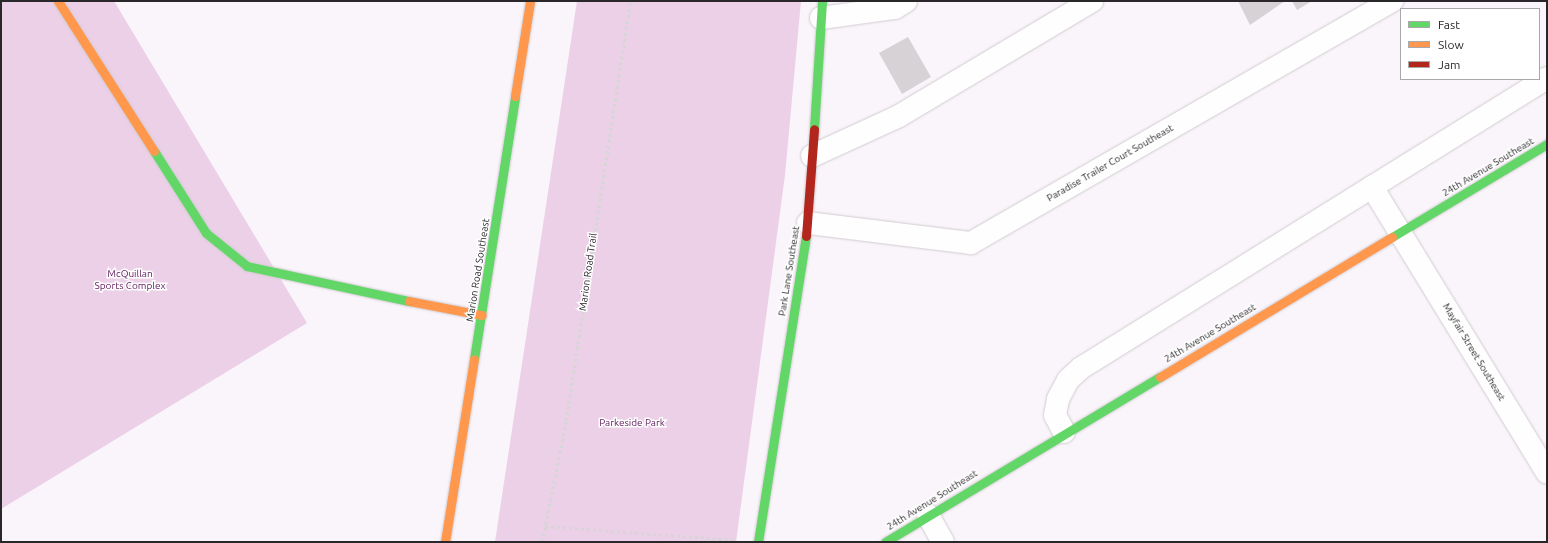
<!DOCTYPE html>
<html>
<head>
<meta charset="utf-8">
<style>
	body { margin:0 }
	#map { position:relative; width:1548px; height:543px; overflow:hidden; background:#faf5fa; font-family:Ubuntu,sans-serif }
	div>[style] { position:absolute }
	[style*='--x'] { left:calc(var(--x)*1px); top:calc(var(--y)*1px); width:calc(var(--w)*1px); rotate:calc(var(--a)*1deg) }
	.green>* { inset:0; background:#ebd0e8 }
	.building>* { inset:0; background:#d6d2d6 }
	.path>* { height:2.5px; margin-top:-1.25px; transform-origin:0; background:repeating-linear-gradient(90deg,#d6d6d6 0 3px,transparent 0 6px) }
	.roads { filter:drop-shadow(0 0 1px #d0ccd0) drop-shadow(0 0 1px #d0ccd0) }
	.street>* { height:22px; margin:-11px; padding:0 11px; transform-origin:11px; border-radius:11px; background:#fefefe }
	.fast>* { height:9px; margin:-4.5px; padding:0 4.5px; transform-origin:4.5px; border-radius:4.5px; background:#63d668 }
	.slow>* { height:9px; margin:-4.5px; padding:0 4.5px; transform-origin:4.5px; border-radius:4.5px; background:#ff974d }
	.jam>* { height:9px; margin:-4.5px; padding:0 4.5px; transform-origin:4.5px; border-radius:4.5px; background:#b3261e }
	span { translate:-50% -50%; white-space:nowrap; text-align:center; line-height:1.15; -webkit-text-stroke:3px #fff; paint-order:stroke }
	.street-label { font-size:10px; color:#2a272a }
	.park-label { font-size:10px; color:#5e175c }
	.frame { position:absolute; inset:0; border:2px solid #2a272a; pointer-events:none }
	.legend { position:absolute; left:1400px; top:8px; width:140px; height:72px; box-sizing:border-box; background:#fff; border:1px solid #aaa9aa; margin:0; padding:5px 7px; list-style:none; font-size:12px; color:#2a272a }
	.legend li { display:flex; align-items:center; gap:8px; height:20px }
	.legend b { width:20px; border:1px solid #aaa9aa }
</style>
</head>
<body>
<div id="map">
	<div class="green">
		<i style="clip-path:polygon(1px 1px,114px 1px,307px 323px,1px 509px)"></i>
		<i style="clip-path:polygon(577px 1px,801px 1px,785px 175px,736px 542px,495px 542px)"></i>
	</div>
	<div class="building">
		<i style="clip-path:polygon(1238px 1px,1285px 1px,1250px 25px)"></i>
		<i style="clip-path:polygon(1292px 1px,1312px 1px,1297px 10px)"></i>
		<i style="clip-path:polygon(908px 37px,931px 77px,902px 94px,879px 53px)"></i>
	</div>
	<div class="path">
		<i style="--x:545;--y:526;--w:190;--a:4.2"></i>
		<i style="--x:542;--y:542;--w:123;--a:-78.8"></i>
		<i style="--x:566;--y:421;--w:425;--a:-81.3"></i>
	</div>
	<div class="roads">
		<div class="street">
			<i style="--x:821;--y:18;--w:75;--a:-7.7"></i>
			<i style="--x:895;--y:8;--w:13;--a:-32"></i>
			<i style="--x:812;--y:156;--w:96;--a:-24.7"></i>
			<i style="--x:899;--y:116;--w:225;--a:-30.8"></i>
			<i style="--x:1372;--y:187;--w:335;--a:58.5"></i>
			<i style="--x:808;--y:223;--w:164;--a:7"></i>
			<i style="--x:971;--y:243;--w:486;--a:-29.9"></i>
			<i style="--x:1064;--y:432;--w:19;--a:-118"></i>
			<i style="--x:1055;--y:415;--w:16;--a:-79"></i>
			<i style="--x:1058;--y:399;--w:21;--a:-62"></i>
			<i style="--x:1068;--y:380;--w:18;--a:-43"></i>
			<i style="--x:1081;--y:368;--w:549;--a:-31.89"></i>
			<i style="--x:928;--y:515;--w:31;--a:61"></i>
		</div>
		<div class="fast">
			<i style="--x:814;--y:129;--w:128;--a:-86.4"></i>
			<i style="--x:154;--y:151;--w:97;--a:57.6"></i>
			<i style="--x:206;--y:233;--w:53;--a:38.8"></i>
			<i style="--x:247;--y:266;--w:166;--a:12.2"></i>
			<i style="--x:1392;--y:237;--w:181;--a:-31"></i>
			<i style="--x:474;--y:359;--w:266;--a:-81.1"></i>
			<i style="--x:758;--y:542;--w:310;--a:-81.1"></i>
			<i style="--x:885;--y:542;--w:321;--a:-31"></i>
		</div>
		<div class="slow">
			<i style="--x:58;--y:1;--w:178;--a:57.4"></i>
			<i style="--x:515;--y:96;--w:96;--a:-81"></i>
			<i style="--x:409;--y:301;--w:74;--a:10.9"></i>
			<i style="--x:1160;--y:377;--w:271;--a:-31.1"></i>
			<i style="--x:445;--y:542;--w:185;--a:-81"></i>
		</div>
		<div class="jam">
			<i style="--x:806;--y:236;--w:107;--a:-85.7"></i>
		</div>
	</div>
	<div class="street-label">
		<span style="left:1110px;top:163px;rotate:-30deg">Paradise Trailer Court Southeast</span>
		<span style="left:1488px;top:167px;rotate:-31deg">24th Avenue Southeast</span>
		<span style="left:478px;top:270px;rotate:-81deg">Marion Road Southeast</span>
		<span style="left:789px;top:271px;rotate:-81deg">Park Lane Southeast</span>
		<span style="left:588px;top:272px;rotate:-82deg">Marion Road Trail</span>
		<span style="left:1210px;top:333px;rotate:-31deg">24th Avenue Southeast</span>
		<span style="left:1474px;top:352px;rotate:59deg">Mayfair Street Southeast</span>
		<span style="left:932px;top:500px;rotate:-32deg">24th Avenue Southeast</span>
	</div>
	<div class="park-label">
		<span style="left:130px;top:279px">McQuillan<br>Sports Complex</span>
		<span style="left:632px;top:423px">Parkeside Park</span>
	</div>
	<div class="frame"></div>
	<ul class="legend">
	<li><b style="height:5px;background:#63d668"></b>Fast</li>
	<li><b style="height:5px;background:#ff974d"></b>Slow</li>
	<li><b style="height:5px;background:#b3261e"></b>Jam</li>
	</ul>
</div>
</body>
</html>
